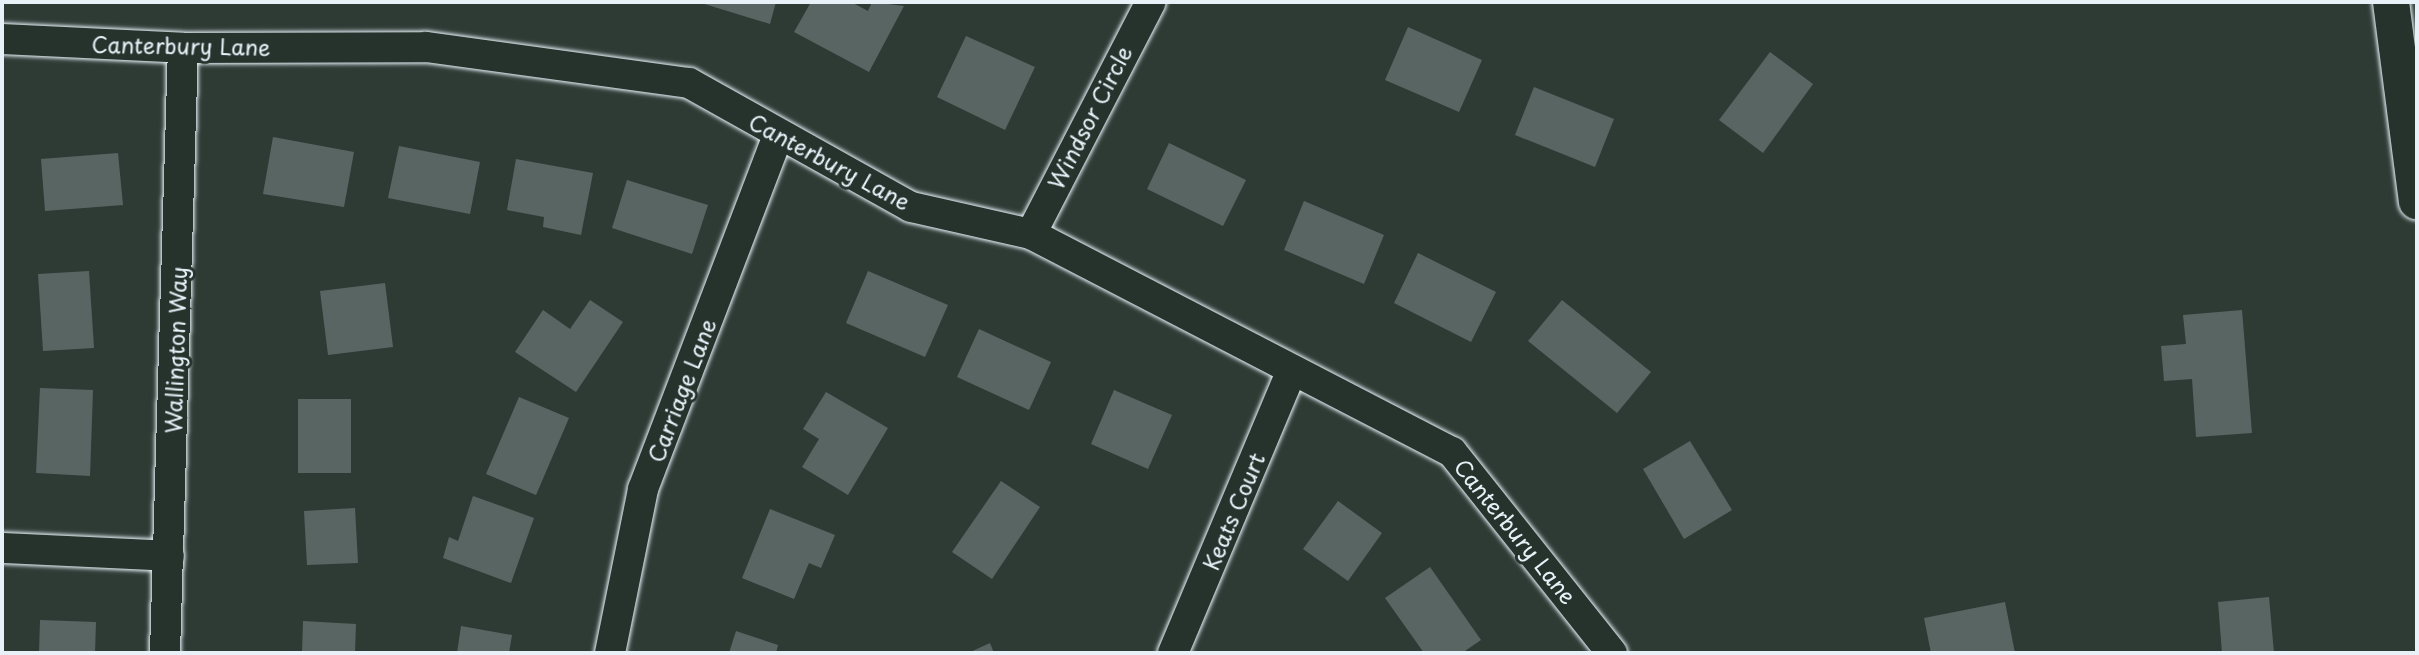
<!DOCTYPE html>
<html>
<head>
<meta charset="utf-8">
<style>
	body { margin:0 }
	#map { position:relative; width:2419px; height:655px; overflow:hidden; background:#2e3b35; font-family:"Playpen Sans",sans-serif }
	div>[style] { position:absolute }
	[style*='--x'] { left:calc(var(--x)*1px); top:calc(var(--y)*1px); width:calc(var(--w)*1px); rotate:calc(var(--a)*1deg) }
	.building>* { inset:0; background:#596563 }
	.roads { filter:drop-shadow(0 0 2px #e8f1f8) drop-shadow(0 0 2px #e8f1f8) }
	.minor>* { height:30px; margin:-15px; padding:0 15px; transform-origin:15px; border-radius:15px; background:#26332d }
	.tertiary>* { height:36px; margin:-18px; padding:0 18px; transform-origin:18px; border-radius:18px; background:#26332d }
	span { translate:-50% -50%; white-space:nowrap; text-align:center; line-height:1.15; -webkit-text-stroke:6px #26332d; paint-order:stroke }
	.street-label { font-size:22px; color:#e8f1f8 }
	.frame { position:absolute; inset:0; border:4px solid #e8f1f8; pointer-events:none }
</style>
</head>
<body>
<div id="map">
	<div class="building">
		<i style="clip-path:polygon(698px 2px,776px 2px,770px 24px)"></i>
		<i style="clip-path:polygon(811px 2px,851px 2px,868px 11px,872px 2px,904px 6px,869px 72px,794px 32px)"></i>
		<i style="clip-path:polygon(1408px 27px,1482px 60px,1459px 112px,1385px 80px)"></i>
		<i style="clip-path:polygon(966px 36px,1035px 67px,1005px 130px,937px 97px)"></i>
		<i style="clip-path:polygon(1770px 52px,1813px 84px,1763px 153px,1719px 120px)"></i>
		<i style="clip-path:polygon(1534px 87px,1614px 119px,1595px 167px,1515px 135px)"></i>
		<i style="clip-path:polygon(273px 137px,354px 152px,344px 207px,263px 194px)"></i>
		<i style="clip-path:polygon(1169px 143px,1246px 180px,1223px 226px,1147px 189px)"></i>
		<i style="clip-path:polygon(399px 146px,480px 162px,470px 214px,388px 198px)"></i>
		<i style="clip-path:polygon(118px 153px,123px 205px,45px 211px,41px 159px)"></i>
		<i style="clip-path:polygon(516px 159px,593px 173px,581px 235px,543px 227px,544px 217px,507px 210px)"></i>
		<i style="clip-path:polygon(627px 180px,708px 205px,692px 254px,612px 228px)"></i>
		<i style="clip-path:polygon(1304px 201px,1384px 235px,1364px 284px,1284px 250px)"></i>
		<i style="clip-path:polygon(1418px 253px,1496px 292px,1471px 342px,1394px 303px)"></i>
		<i style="clip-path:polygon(89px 271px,94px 348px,43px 351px,38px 274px)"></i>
		<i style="clip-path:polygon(868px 271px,948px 305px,925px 357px,846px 323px)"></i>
		<i style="clip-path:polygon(385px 283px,393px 347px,328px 355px,320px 291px)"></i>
		<i style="clip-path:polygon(590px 300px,623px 322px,576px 392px,515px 352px,543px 310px,570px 329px)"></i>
		<i style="clip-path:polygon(1562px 300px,1651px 372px,1617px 413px,1528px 341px)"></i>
		<i style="clip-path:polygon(2242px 310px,2252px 433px,2196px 437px,2192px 379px,2164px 381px,2161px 346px,2186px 344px,2183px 315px)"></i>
		<i style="clip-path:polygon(979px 329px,1051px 362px,1029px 410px,957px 377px)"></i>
		<i style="clip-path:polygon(40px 388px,93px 390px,90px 476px,36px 473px)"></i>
		<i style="clip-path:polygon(1114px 390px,1172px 415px,1148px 469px,1091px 444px)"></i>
		<i style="clip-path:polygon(826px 392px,888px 428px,848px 495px,802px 467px,819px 439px,803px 429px)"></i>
		<i style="clip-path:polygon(519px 397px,569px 418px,536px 495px,486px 474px)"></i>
		<i style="clip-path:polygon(298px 399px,351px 399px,351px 473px,298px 473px)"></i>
		<i style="clip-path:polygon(1690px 441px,1732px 510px,1684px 539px,1643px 469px)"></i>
		<i style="clip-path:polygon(1001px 481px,1040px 507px,992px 579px,952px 552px)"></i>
		<i style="clip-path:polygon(473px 496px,534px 518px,511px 583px,443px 558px,449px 537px,458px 541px)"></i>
		<i style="clip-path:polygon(1338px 501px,1382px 533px,1348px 581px,1303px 549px)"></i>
		<i style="clip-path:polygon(355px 508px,358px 563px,307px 565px,304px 511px)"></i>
		<i style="clip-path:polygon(770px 509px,835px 535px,821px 568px,809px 563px,794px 599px,742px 578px)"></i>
		<i style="clip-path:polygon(1430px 567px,1481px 640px,1462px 653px,1424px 653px,1385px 598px)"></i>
		<i style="clip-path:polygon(2269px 597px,2274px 653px,2222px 653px,2218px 602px)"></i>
		<i style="clip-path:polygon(2005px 602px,2015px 653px,1931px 653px,1924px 618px)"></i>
		<i style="clip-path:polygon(40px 620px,96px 622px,95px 653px,39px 653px)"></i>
		<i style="clip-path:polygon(303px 621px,356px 624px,355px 653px,302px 653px)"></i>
		<i style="clip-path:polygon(461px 626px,512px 635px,509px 653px,457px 653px)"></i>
		<i style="clip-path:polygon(736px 631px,778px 645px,776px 653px,729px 653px)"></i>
		<i style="clip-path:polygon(990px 643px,994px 653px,968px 653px)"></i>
	</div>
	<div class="roads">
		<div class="minor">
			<i style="--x:2;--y:39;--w:181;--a:2.8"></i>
			<i style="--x:183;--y:48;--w:243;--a:-0.2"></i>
			<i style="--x:426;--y:47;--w:265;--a:7.8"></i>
			<i style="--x:689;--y:83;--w:254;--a:29.2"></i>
			<i style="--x:911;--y:207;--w:123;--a:12.7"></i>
			<i style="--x:1031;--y:234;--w:474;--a:27.4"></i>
			<i style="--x:1452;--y:452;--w:257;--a:51.5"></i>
			<i style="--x:1031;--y:234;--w:261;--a:-62.7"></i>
			<i style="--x:2;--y:548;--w:167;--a:2.7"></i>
			<i style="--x:165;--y:653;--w:605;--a:-88.3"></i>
			<i style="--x:610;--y:653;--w:167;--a:-78.6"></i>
			<i style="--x:643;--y:489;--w:379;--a:-69.1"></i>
			<i style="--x:1173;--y:653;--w:307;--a:-67.2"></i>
		</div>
		<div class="tertiary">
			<i style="--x:2391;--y:2;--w:201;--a:82.6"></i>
		</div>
	</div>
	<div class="street-label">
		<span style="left:181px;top:45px;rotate:1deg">Canterbury Lane</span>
		<span style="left:1089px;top:117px;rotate:-63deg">Windsor Circle</span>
		<span style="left:830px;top:161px;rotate:28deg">Canterbury Lane</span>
		<span style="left:175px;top:350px;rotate:-88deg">Wallington Way</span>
		<span style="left:681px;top:390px;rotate:-69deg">Carriage Lane</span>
		<span style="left:1233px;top:511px;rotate:-67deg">Keats Court</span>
		<span style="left:1516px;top:531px;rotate:51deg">Canterbury Lane</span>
	</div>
	<div class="frame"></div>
</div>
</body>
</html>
